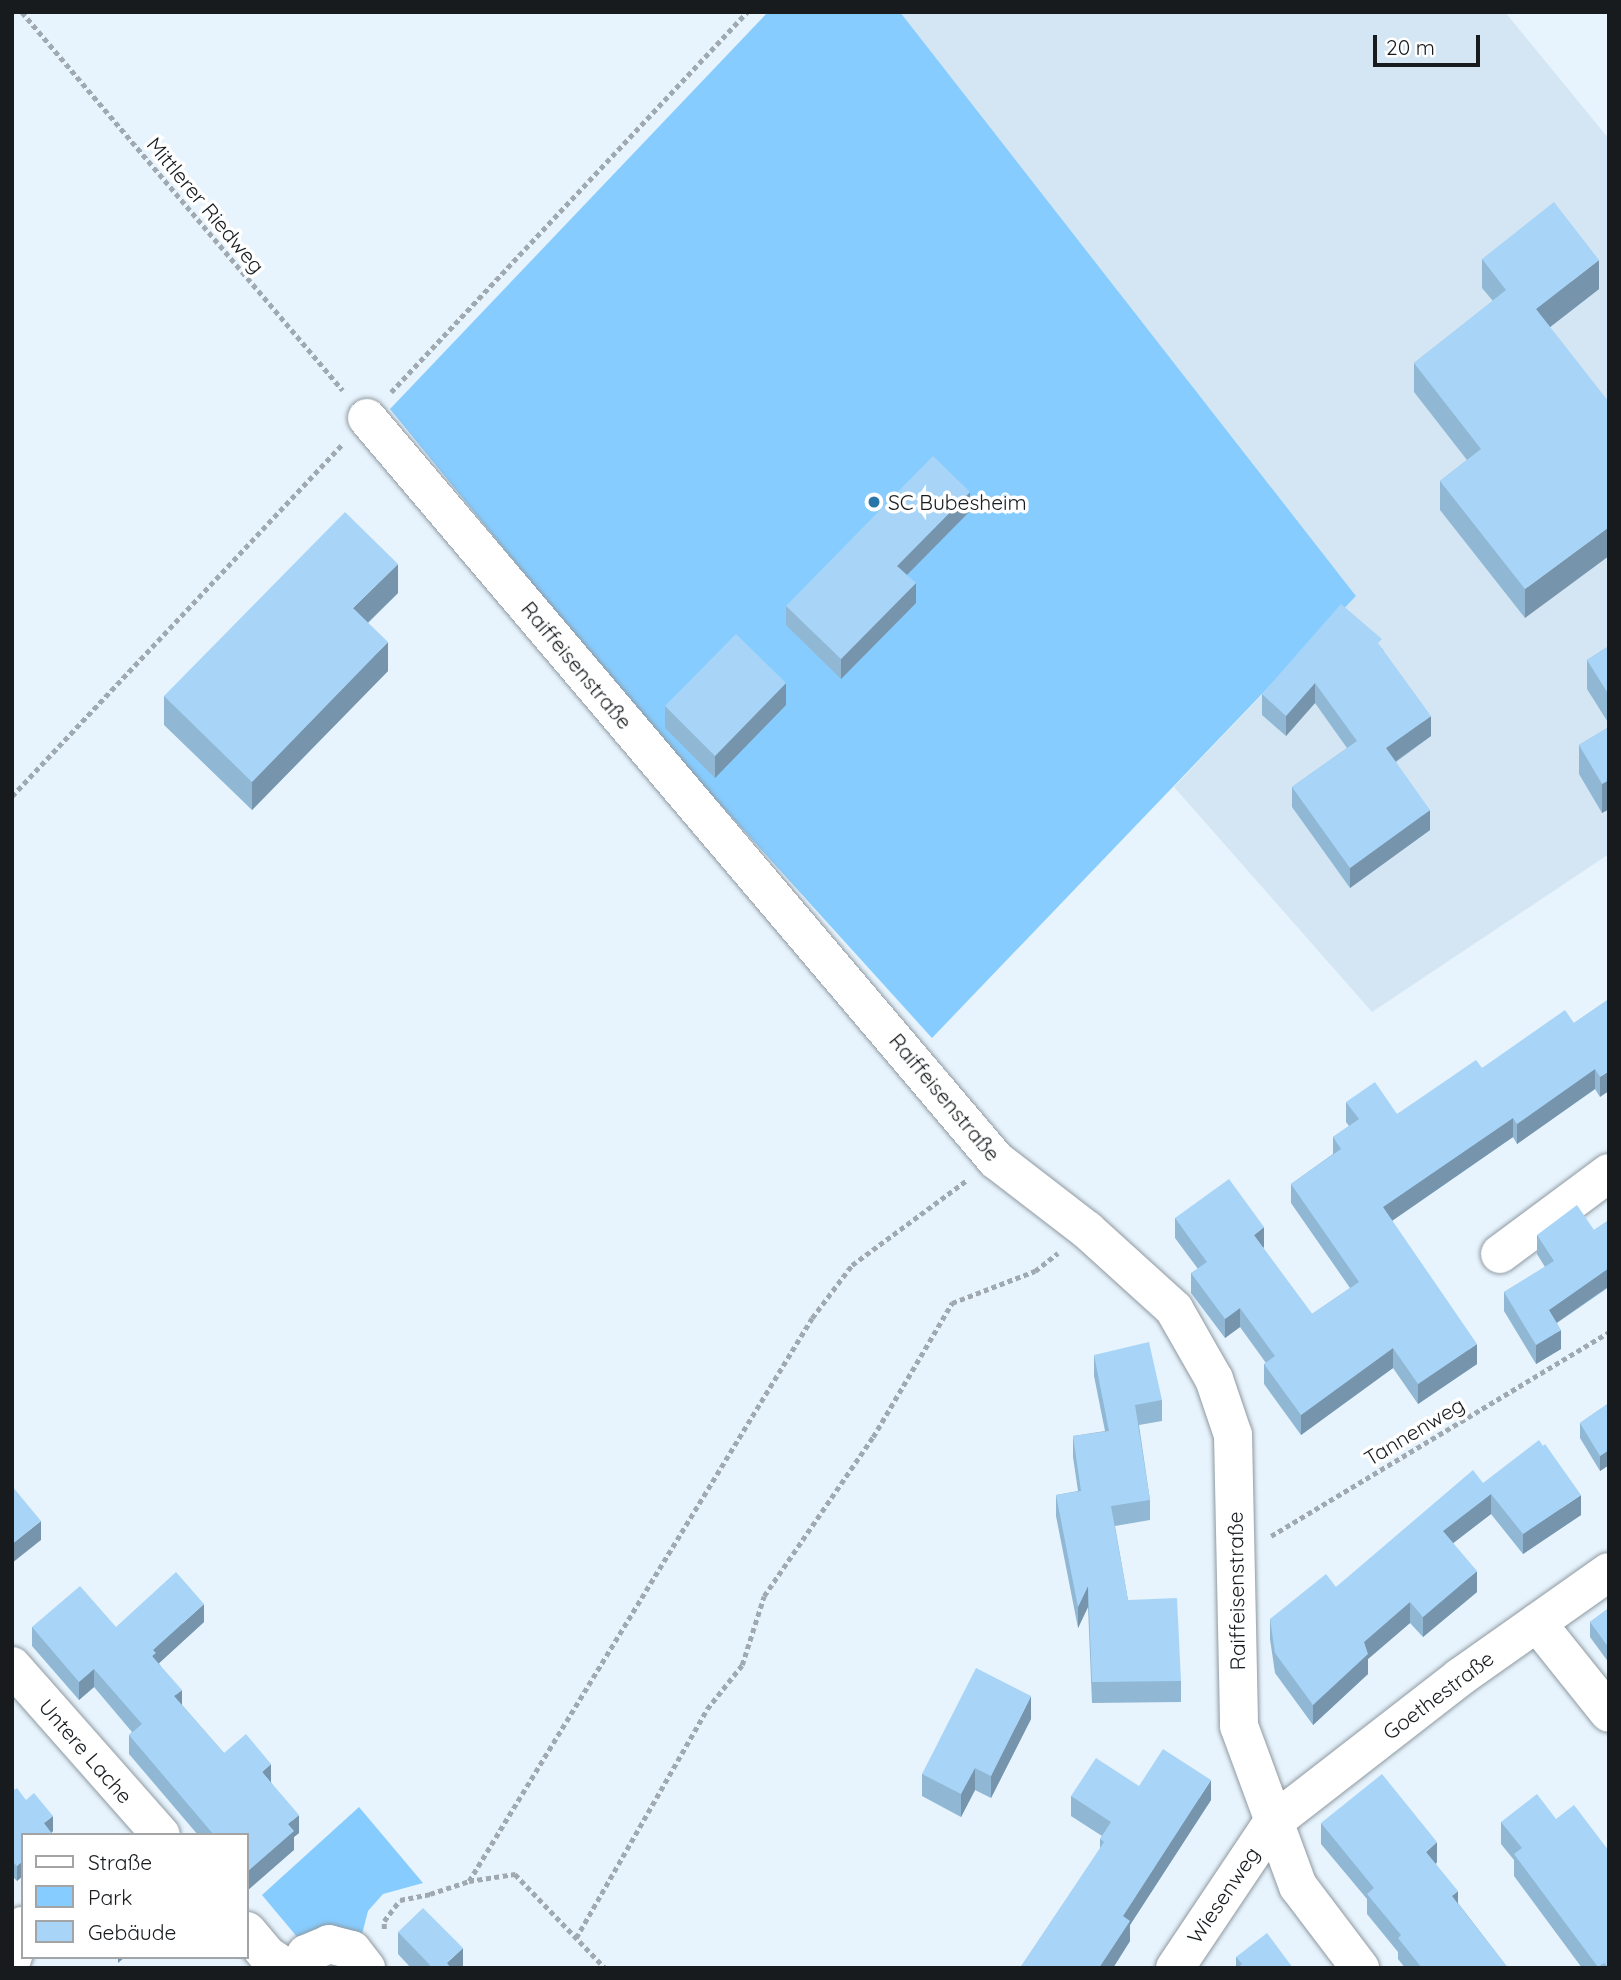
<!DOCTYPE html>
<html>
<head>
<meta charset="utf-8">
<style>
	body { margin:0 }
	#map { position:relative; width:1621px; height:1980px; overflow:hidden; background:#e8f4fd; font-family:Quicksand,sans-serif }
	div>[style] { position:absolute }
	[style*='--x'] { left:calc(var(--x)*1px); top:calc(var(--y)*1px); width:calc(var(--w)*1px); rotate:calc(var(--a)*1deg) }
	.built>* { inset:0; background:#d4e6f3 }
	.green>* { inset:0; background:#87ccfe }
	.path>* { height:4.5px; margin-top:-2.25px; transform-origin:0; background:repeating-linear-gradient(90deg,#a0a9b0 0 5px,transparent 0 8.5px) }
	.roads { filter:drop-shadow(0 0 2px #8e99a1) drop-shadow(0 0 2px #8e99a1) }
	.street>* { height:38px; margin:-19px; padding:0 19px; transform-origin:19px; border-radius:19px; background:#fff }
	.wall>* { inset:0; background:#90b7d4 }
	.shaded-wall>* { inset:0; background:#7695ad }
	.building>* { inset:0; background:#a8d5f7 }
	.dots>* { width:19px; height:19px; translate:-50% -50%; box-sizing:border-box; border:4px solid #fff; border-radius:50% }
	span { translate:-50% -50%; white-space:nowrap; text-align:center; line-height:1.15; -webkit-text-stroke:7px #fff; paint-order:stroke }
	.street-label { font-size:21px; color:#171b1e }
	.poi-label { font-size:21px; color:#171b1e }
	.left { translate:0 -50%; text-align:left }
	.frame { position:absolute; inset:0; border:14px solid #171b1e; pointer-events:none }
	.legend { position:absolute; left:21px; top:1833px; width:228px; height:126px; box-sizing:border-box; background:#fff; border:2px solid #a2a4a5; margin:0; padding:9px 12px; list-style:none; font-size:21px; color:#171b1e }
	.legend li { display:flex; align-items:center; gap:14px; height:35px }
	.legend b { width:35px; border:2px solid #a2a4a5 }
	.scale { position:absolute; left:1373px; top:35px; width:107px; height:32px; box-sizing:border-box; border:4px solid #171b1e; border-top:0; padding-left:9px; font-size:21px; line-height:24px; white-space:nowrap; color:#171b1e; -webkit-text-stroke:5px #fff; paint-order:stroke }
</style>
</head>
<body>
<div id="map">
	<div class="built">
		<i style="clip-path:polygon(900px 12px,1505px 12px,1609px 139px,1609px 854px,1372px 1012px,1174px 787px,1356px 596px)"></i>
	</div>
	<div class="green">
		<i style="clip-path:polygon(768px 12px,900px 12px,1356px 596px,932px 1038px,641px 717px,390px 409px)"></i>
		<i style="clip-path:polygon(359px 1807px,423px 1883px,383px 1894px,368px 1911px,360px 1942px,298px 1938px,262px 1895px)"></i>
	</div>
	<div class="path">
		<i style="--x:22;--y:12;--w:496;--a:49.7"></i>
		<i style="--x:391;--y:392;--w:521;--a:-46.87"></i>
		<i style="--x:12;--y:796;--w:482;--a:-46.8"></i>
		<i style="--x:1271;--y:1536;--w:395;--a:-31.1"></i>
		<i style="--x:469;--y:1881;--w:659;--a:-58.65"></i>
		<i style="--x:812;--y:1318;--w:66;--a:-53"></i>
		<i style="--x:852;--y:1265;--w:143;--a:-36.5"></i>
		<i style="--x:384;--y:1929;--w:8;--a:-90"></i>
		<i style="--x:384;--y:1921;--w:26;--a:-53"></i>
		<i style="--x:400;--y:1900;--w:31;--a:-11"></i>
		<i style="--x:430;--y:1894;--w:41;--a:-18.4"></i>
		<i style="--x:469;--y:1881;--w:47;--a:-8.7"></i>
		<i style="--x:515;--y:1874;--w:130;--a:46.2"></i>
		<i style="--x:576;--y:1938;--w:264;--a:-60.2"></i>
		<i style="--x:707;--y:1709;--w:56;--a:-51.5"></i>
		<i style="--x:742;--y:1665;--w:72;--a:-72.3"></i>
		<i style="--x:764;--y:1596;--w:193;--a:-55.6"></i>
		<i style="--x:873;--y:1437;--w:156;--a:-59.5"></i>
		<i style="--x:952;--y:1303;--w:89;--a:-21.1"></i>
		<i style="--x:1035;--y:1271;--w:29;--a:-38"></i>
	</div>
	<div class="roads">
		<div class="street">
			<i style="--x:367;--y:418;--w:973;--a:49.71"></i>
			<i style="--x:996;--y:1160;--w:115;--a:37.6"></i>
			<i style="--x:1087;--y:1230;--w:118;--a:42.2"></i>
			<i style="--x:1174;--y:1309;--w:81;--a:60.3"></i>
			<i style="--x:1214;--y:1379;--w:59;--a:71.3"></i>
			<i style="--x:1233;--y:1435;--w:291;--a:88.8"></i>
			<i style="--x:1239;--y:1726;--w:171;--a:69.8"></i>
			<i style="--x:1298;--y:1886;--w:103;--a:52.9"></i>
			<i style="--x:1500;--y:1254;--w:136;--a:-36.6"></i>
			<i style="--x:1537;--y:1623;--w:115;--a:51.3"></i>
			<i style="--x:12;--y:1666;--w:225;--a:48.6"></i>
			<i style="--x:247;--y:1931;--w:31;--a:50"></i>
			<i style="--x:267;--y:1955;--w:23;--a:34"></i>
			<i style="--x:12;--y:1959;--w:35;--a:-72"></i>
			<i style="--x:297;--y:1968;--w:17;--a:-57"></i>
			<i style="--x:306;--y:1954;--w:25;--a:-23"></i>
			<i style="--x:329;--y:1944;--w:24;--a:15"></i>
			<i style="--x:352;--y:1950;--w:23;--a:52"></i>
			<i style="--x:1175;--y:1968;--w:174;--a:-56.2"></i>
			<i style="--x:1272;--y:1823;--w:238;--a:-37.8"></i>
			<i style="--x:1460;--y:1677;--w:182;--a:-35.2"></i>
		</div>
	</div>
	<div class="wall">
		<i style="clip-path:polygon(1482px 259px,1599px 289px,1550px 327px,1525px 618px,1440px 510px,1440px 481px,1467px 460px,1414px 392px,1414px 363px,1493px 301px,1482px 288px)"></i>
		<i style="clip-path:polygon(970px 511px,907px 575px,916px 603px,841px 679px,786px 625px,786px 606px)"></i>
		<i style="clip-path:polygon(398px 593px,368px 623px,388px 671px,252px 810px,164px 725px,164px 696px)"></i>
		<i style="clip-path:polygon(1609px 646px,1609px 724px,1587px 689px,1587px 660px)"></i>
		<i style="clip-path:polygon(1382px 648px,1431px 736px,1396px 762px,1430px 830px,1350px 888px,1292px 807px,1292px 787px,1347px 748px,1315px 703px,1286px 736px,1262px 715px,1262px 694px)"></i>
		<i style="clip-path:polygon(786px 705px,715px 778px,665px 728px,665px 706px)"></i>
		<i style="clip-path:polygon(1609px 727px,1609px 809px,1602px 813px,1579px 774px,1579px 745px)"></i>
		<i style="clip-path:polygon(1609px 999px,1600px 1097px,1595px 1089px,1517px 1144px,1513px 1137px,1392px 1221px,1477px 1364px,1418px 1404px,1393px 1368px,1301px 1435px,1264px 1384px,1264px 1364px,1266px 1363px,1240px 1327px,1225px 1338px,1191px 1293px,1191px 1273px,1198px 1269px,1175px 1238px,1175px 1218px,1264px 1247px,1263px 1248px,1312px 1314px,1350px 1288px,1291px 1203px,1291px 1184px,1333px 1154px,1333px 1137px,1349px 1126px,1346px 1122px,1346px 1102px,1397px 1114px,1482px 1068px,1574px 1023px)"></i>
		<i style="clip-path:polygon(1609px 1220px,1609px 1287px,1557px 1323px,1561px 1349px,1536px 1364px,1504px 1311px,1504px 1292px,1545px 1267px,1537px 1254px,1537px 1235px,1594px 1230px)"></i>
		<i style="clip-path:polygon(1094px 1355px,1162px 1400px,1162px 1421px,1139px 1425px,1150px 1500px,1150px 1520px,1115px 1526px,1128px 1600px,1181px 1681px,1181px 1702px,1092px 1703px,1088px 1607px,1078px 1628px,1056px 1516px,1056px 1495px,1078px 1491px,1073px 1457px,1073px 1436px,1105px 1431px,1094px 1376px)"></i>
		<i style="clip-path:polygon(1609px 1403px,1609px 1465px,1600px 1471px,1580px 1438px,1580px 1423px)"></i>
		<i style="clip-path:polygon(1483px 1483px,1581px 1515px,1523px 1554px,1491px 1514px,1453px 1543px,1477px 1592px,1423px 1637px,1410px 1623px,1368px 1659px,1368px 1674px,1313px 1725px,1275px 1673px,1270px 1639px,1270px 1619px,1336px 1587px)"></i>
		<i style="clip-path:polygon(1609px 1608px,1609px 1663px,1590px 1637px,1590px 1622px)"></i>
		<i style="clip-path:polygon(204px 1622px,159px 1663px,182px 1705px,224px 1753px,271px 1782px,299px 1833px,294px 1837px,294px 1850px,247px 1835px,198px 1835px,129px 1754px,129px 1735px,132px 1732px,94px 1687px,79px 1700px,32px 1646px,32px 1627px,116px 1627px)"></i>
		<i style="clip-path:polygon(1031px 1719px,991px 1798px,975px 1790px,961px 1817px,922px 1796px,922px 1774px)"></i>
		<i style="clip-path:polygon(1139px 1786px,1211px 1800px,1130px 1925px,1130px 1941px,1113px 1968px,1020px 1968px,1100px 1849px,1100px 1839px,1102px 1836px,1071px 1816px,1071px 1796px)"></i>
		<i style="clip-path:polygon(12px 1791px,26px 1800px,53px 1831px,17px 1881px,12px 1876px)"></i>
		<i style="clip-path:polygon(1556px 1819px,1609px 1968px,1582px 1968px,1514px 1876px,1514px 1860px,1501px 1844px,1501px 1822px)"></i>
		<i style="clip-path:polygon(1321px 1823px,1437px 1862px,1436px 1864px,1458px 1903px,1508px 1968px,1405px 1968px,1398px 1959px,1398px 1952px,1367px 1914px,1367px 1899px,1321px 1844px)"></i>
		<i style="clip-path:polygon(398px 1932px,463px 1968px,411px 1968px,398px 1954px)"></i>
		<i style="clip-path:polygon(1236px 1957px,1293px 1968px,1236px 1968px)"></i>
	</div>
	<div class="shaded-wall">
		<i style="clip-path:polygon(1599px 260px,1599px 289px,1536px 338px,1536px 309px)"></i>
		<i style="clip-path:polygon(970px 492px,970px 511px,897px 585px,897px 566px)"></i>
		<i style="clip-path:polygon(1609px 527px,1609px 556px,1525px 618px,1525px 589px)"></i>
		<i style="clip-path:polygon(398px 564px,398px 593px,353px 637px,353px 608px)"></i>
		<i style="clip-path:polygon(916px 583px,916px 603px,841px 679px,841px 659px)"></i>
		<i style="clip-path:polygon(388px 642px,388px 671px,252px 810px,252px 782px)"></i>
		<i style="clip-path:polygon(786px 683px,786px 705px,715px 778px,715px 756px)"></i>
		<i style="clip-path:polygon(1315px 683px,1315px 703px,1286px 736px,1286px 716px)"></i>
		<i style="clip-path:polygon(1431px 716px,1431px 736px,1386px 768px,1386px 748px)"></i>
		<i style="clip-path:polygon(1609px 780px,1609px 809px,1602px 813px,1602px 784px)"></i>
		<i style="clip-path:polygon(1430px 810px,1430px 830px,1350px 888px,1350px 868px)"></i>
		<i style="clip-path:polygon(1595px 1069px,1595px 1089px,1517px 1144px,1517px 1124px)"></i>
		<i style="clip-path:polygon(1609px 1071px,1609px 1091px,1600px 1097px,1600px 1077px)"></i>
		<i style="clip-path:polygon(1513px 1118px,1513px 1137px,1383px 1227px,1383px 1207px)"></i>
		<i style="clip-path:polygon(1264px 1227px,1264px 1247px,1254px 1255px,1254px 1235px)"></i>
		<i style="clip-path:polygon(1609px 1268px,1609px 1286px,1549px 1328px,1549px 1310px)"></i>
		<i style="clip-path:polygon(1240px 1308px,1240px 1327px,1225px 1338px,1225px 1319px)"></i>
		<i style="clip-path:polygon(1561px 1330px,1561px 1349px,1536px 1364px,1536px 1345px)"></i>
		<i style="clip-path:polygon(1477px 1344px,1477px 1364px,1418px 1404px,1418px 1384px)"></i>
		<i style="clip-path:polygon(1393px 1348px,1393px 1368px,1301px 1435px,1301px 1415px)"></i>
		<i style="clip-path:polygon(1609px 1450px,1609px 1465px,1600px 1471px,1600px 1456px)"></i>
		<i style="clip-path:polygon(1491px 1494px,1491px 1514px,1443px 1551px,1443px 1531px)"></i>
		<i style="clip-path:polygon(1581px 1495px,1581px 1515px,1523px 1554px,1523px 1534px)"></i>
		<i style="clip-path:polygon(41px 1521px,41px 1540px,12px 1563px,12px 1544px)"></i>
		<i style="clip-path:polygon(1477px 1571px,1477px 1592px,1423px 1637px,1423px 1617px)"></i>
		<i style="clip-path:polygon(1088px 1586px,1088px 1607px,1078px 1628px,1078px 1607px)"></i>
		<i style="clip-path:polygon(1410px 1602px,1410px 1623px,1368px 1659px,1368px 1674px,1313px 1725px,1313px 1705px,1364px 1642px)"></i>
		<i style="clip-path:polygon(204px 1604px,204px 1622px,156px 1666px,152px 1674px,153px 1650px)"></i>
		<i style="clip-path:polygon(94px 1669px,94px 1687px,79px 1700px,79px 1682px)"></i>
		<i style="clip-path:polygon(182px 1690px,182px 1708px,174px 1696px)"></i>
		<i style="clip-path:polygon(1031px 1696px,1031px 1719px,991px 1798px,991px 1776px)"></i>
		<i style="clip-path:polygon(271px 1764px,271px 1783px,262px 1772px)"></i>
		<i style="clip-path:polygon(975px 1768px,975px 1790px,961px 1817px,961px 1794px)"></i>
		<i style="clip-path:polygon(1211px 1780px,1211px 1800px,1130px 1925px,1130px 1941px,1113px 1968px,1099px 1968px,1123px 1916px)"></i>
		<i style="clip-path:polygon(299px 1815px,299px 1833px,294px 1837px,294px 1850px,247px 1891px,247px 1872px,288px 1824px)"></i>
		<i style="clip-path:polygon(53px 1816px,53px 1831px,48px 1835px,44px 1823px)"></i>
		<i style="clip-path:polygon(1437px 1842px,1437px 1862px,1426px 1872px,1426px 1852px)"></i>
		<i style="clip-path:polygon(23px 1861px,23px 1876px,17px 1881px,17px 1866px)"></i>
		<i style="clip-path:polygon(1458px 1891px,1458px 1911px,1452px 1896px)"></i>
		<i style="clip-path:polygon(463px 1948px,463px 1968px,447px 1968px,447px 1963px)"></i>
		<i style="clip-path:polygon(118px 1957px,125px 1957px,118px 1963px)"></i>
	</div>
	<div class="building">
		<i style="clip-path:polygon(1554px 202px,1599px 260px,1536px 309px,1609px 402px,1609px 527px,1525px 589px,1440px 481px,1481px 449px,1414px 363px,1506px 290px,1482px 259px)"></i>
		<i style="clip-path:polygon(933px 456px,970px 492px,897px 566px,916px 583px,841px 659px,786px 606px)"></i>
		<i style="clip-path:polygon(345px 512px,398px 564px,353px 608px,388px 642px,252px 782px,164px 696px)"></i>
		<i style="clip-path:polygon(1341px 604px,1382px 639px,1378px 643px,1431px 716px,1386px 748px,1430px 810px,1350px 868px,1292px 787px,1357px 741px,1315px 683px,1286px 716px,1262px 694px)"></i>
		<i style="clip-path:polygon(736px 634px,786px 683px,715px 756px,665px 706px)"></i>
		<i style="clip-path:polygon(1609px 646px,1609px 695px,1587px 660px)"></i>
		<i style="clip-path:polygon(1609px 727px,1609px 780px,1602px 784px,1579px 745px)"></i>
		<i style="clip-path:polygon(1609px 999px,1609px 1071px,1600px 1077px,1595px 1069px,1517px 1124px,1513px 1118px,1383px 1207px,1477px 1344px,1418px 1384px,1393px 1348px,1301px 1415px,1264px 1364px,1275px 1356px,1240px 1308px,1225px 1319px,1191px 1273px,1207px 1262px,1175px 1218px,1229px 1179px,1264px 1227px,1254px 1235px,1312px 1314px,1359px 1282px,1291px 1184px,1341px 1149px,1333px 1137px,1359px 1119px,1346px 1102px,1375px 1082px,1397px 1114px,1476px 1060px,1482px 1068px,1565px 1010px,1574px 1023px)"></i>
		<i style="clip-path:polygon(1577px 1205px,1594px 1230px,1609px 1220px,1609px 1268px,1549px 1310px,1561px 1330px,1536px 1345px,1504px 1292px,1554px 1261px,1537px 1235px)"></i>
		<i style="clip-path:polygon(1149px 1342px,1162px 1400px,1135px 1405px,1150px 1500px,1111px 1506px,1128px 1600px,1177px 1598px,1181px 1681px,1092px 1682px,1088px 1586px,1078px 1607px,1056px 1495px,1081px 1491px,1073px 1436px,1109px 1431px,1094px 1355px)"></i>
		<i style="clip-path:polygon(1609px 1403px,1609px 1450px,1600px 1456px,1580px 1423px)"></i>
		<i style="clip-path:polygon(1539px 1440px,1543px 1446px,1545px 1444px,1581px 1495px,1523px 1534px,1491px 1494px,1443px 1531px,1477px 1571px,1423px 1617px,1410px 1602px,1364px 1642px,1368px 1654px,1313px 1705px,1275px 1653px,1270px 1619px,1326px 1574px,1336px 1587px,1473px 1470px,1483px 1483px)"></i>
		<i style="clip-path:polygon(12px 1486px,41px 1521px,12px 1544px)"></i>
		<i style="clip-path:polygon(176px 1572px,204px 1604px,153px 1650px,156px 1653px,152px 1656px,182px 1690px,174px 1696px,224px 1753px,246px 1734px,271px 1764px,262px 1772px,299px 1815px,288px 1824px,294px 1831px,247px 1872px,247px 1835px,214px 1835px,129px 1735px,142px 1724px,94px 1669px,79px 1682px,32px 1627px,80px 1586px,116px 1627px)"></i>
		<i style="clip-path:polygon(1609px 1608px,1609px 1648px,1590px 1622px)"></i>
		<i style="clip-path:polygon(976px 1668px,1031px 1696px,991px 1776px,975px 1768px,961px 1794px,922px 1774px)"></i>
		<i style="clip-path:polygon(1163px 1749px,1211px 1780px,1123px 1916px,1130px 1921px,1099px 1968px,1020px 1968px,1104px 1842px,1100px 1839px,1111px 1822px,1071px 1796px,1096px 1758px,1139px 1786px)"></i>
		<i style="clip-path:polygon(1382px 1774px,1437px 1842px,1426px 1852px,1458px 1891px,1452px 1896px,1508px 1968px,1422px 1968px,1398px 1938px,1401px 1935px,1367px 1894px,1374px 1888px,1321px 1823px)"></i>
		<i style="clip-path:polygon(17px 1788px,26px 1800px,34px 1793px,53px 1816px,44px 1823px,53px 1835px,23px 1835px,23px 1861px,17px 1866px,12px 1861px,12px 1791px)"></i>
		<i style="clip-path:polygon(1537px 1794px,1556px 1819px,1574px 1805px,1609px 1851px,1609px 1968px,1604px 1963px,1598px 1967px,1514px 1854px,1522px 1848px,1501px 1822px)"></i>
		<i style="clip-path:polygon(423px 1908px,463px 1948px,447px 1963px,451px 1968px,428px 1968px,430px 1965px,398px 1932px)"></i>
		<i style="clip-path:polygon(1267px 1933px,1293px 1968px,1237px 1968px,1242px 1964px,1236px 1957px)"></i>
	</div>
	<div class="dots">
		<i style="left:874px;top:502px;background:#2876a8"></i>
	</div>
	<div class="street-label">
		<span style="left:206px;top:205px;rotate:50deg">Mittlerer Riedweg</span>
		<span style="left:577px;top:665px;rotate:50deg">Raiffeisenstraße</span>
		<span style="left:945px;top:1097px;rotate:50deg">Raiffeisenstraße</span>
		<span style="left:1414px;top:1431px;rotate:-31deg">Tannenweg</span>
		<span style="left:1236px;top:1591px;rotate:-91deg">Raiffeisenstraße</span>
		<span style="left:1438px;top:1695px;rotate:-37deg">Goethestraße</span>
		<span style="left:86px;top:1751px;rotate:49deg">Untere Lache</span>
		<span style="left:1223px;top:1895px;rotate:-56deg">Wiesenweg</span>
	</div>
	<div class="poi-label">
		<span class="left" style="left:888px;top:502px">SC Bubesheim</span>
	</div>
	<div class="frame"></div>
	<ul class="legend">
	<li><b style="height:9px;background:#fff"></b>Straße</li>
	<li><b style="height:19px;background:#87ccfe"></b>Park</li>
	<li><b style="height:19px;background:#a8d5f7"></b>Gebäude</li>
	</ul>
	<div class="scale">20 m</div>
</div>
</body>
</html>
